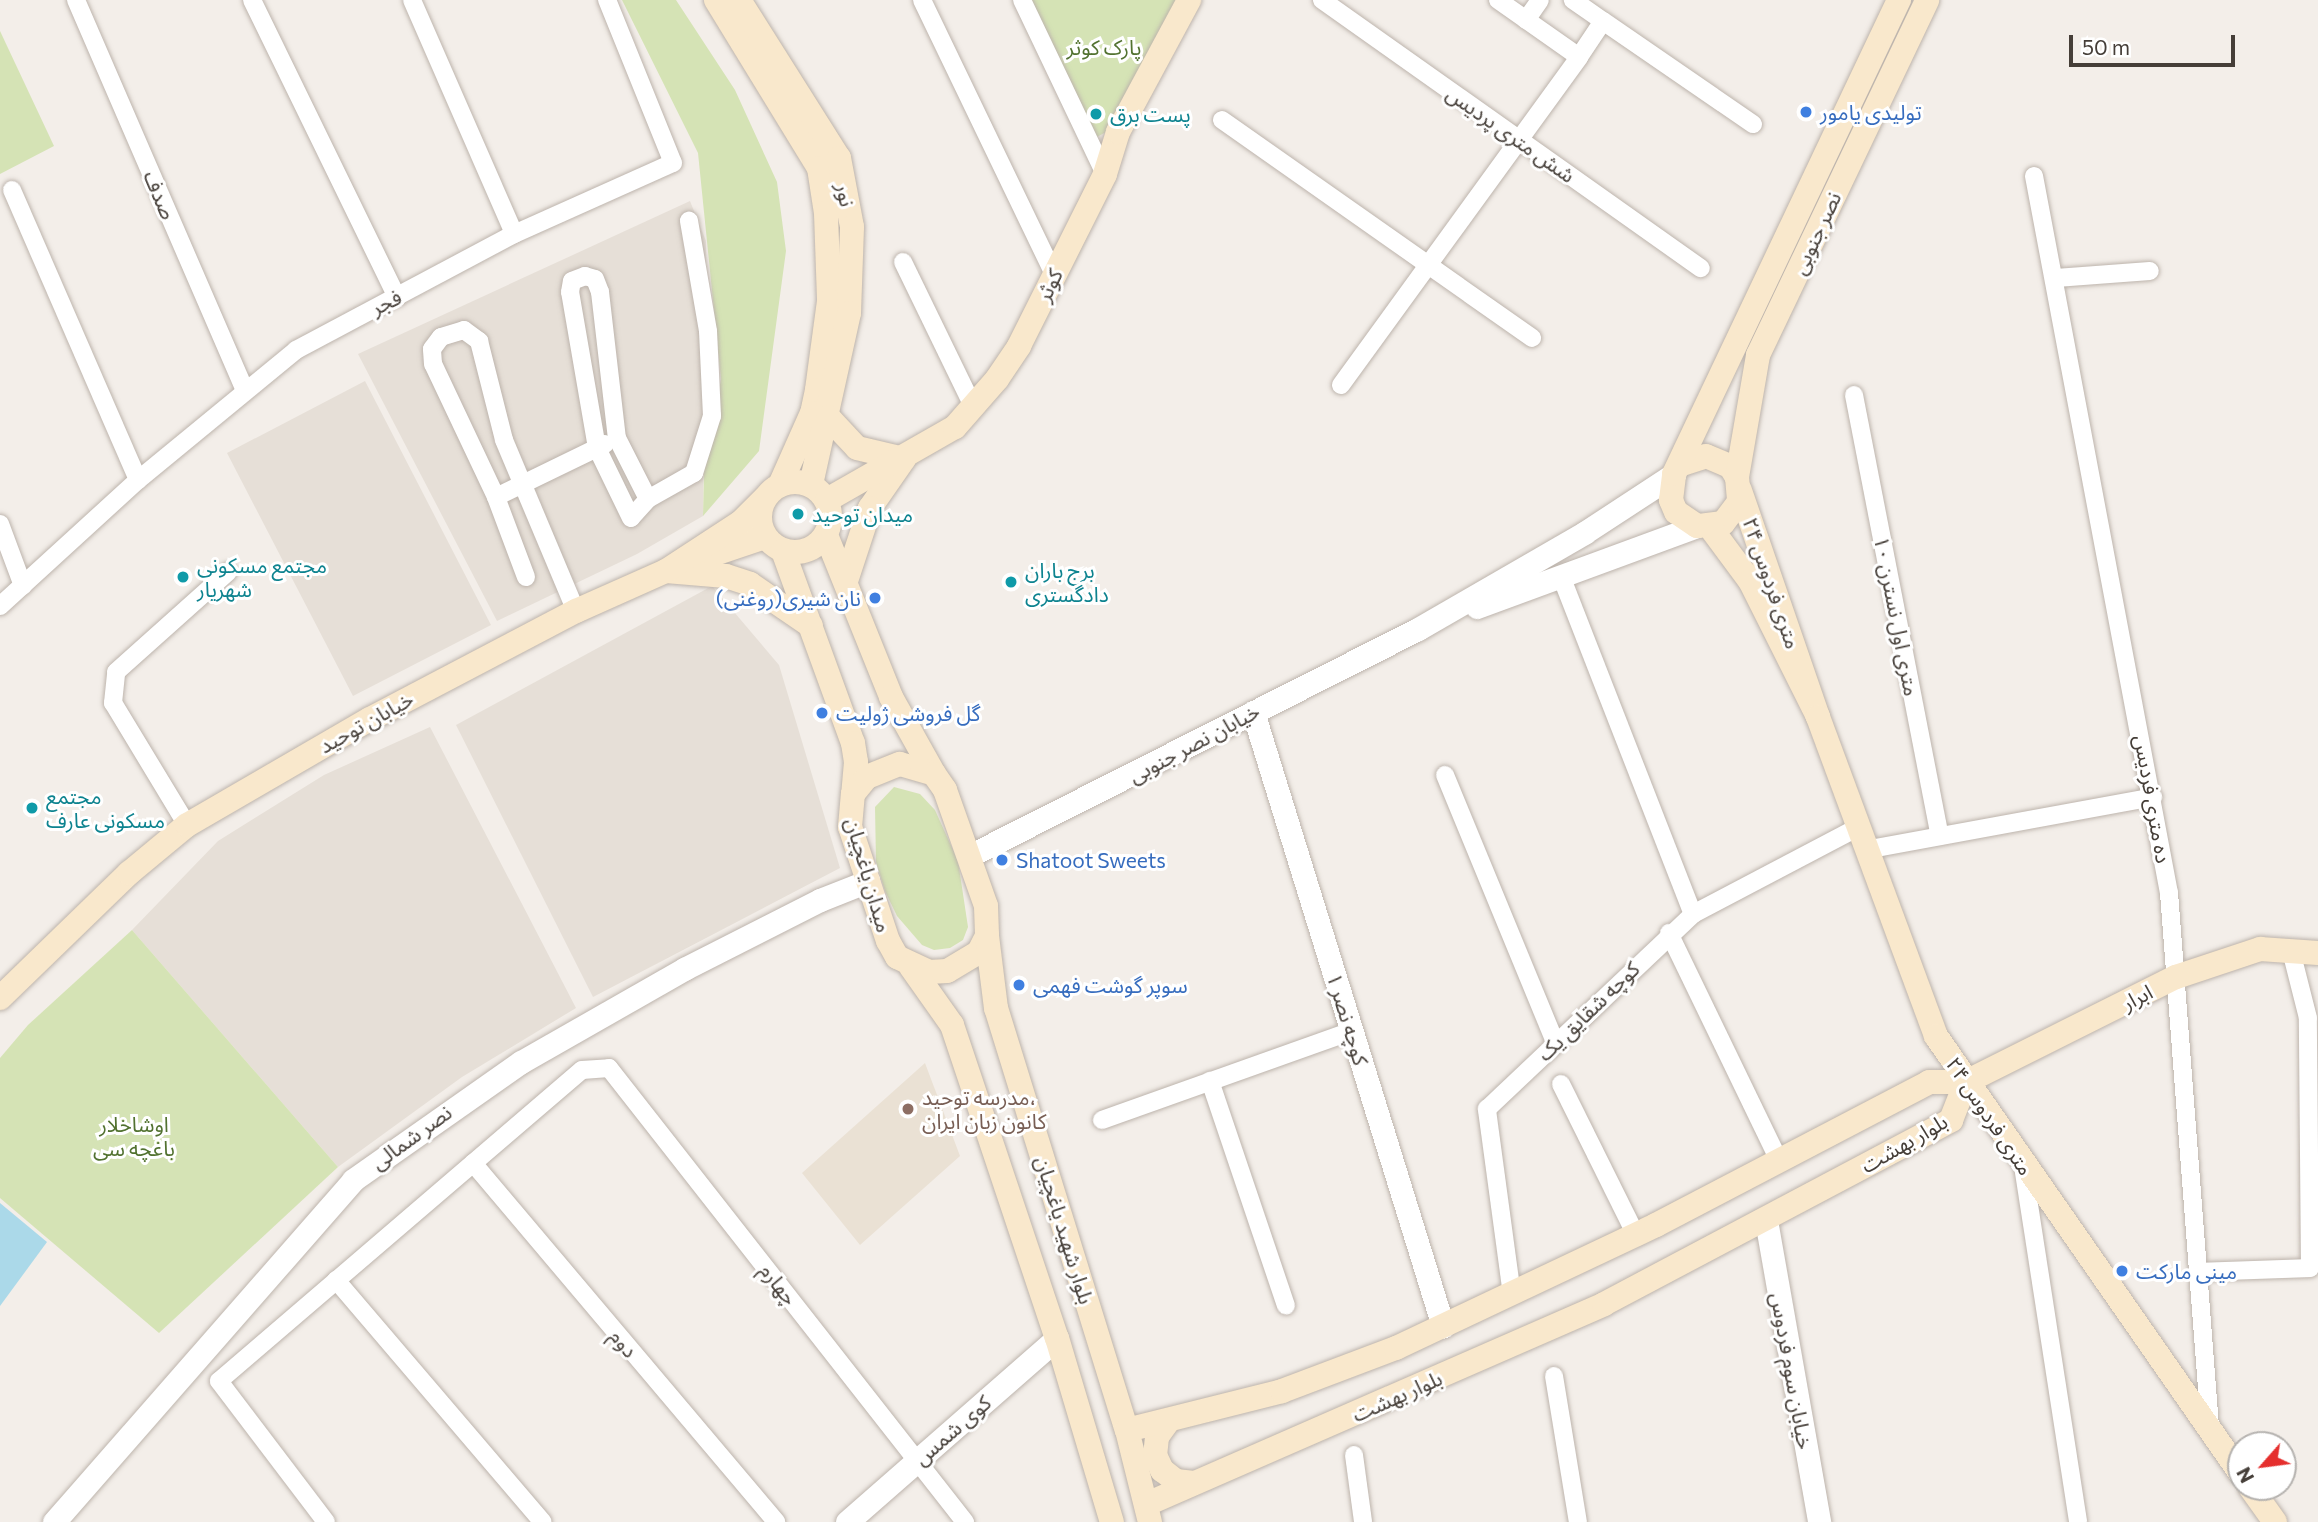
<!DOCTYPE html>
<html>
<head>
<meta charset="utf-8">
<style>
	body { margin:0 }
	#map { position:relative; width:2318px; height:1522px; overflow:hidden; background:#f3eee9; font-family:Commissioner,"Noto Sans Arabic",sans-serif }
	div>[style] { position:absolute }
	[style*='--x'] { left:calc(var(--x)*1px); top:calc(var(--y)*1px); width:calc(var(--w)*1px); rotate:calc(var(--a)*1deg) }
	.residential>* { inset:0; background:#e6dfd7 }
	.education>* { inset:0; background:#eae1d4 }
	.green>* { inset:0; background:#d5e3b5 }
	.water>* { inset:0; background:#abd9e9 }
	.roads { filter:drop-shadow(0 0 2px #bdb4ac) drop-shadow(0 0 2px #bdb4ac) }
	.minor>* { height:18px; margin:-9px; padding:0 9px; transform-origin:9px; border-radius:9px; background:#fff }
	.tertiary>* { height:23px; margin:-11.5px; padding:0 11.5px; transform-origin:11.5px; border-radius:11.5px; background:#fff }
	.secondary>* { height:24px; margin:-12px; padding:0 12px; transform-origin:12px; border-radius:12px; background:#f9e8cc }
	.secondary>.ring { margin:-12px; padding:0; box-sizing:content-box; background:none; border:24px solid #f9e8cc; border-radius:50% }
	.dots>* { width:19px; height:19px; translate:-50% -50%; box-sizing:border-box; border:4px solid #fff; border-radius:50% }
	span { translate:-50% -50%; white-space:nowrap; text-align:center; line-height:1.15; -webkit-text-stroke:6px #fff; paint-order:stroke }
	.park-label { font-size:21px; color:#527230 }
	.shop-label { font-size:21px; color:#366cbe }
	.left { translate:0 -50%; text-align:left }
	.right { translate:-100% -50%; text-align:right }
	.culture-label { font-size:21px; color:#0d838f }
	.street-label { font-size:21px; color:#453e38 }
	.education-label { font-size:21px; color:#785e54 }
	.north { position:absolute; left:2227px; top:1431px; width:70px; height:70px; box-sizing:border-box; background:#fff; border:2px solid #b5b2af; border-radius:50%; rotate:242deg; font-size:19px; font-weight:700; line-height:28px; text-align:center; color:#453e38 }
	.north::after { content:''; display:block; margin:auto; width:24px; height:32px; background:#e52f2d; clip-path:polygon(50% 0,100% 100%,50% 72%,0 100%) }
	.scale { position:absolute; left:2069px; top:35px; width:166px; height:32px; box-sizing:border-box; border:4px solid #453e38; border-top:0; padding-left:9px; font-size:21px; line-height:24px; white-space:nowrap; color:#453e38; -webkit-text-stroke:5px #fff; paint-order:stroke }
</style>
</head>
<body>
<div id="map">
	<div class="residential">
		<i style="clip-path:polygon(690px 201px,706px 241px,703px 516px,637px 554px,497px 621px,358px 354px)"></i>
		<i style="clip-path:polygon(365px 381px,491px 625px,353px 696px,227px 453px)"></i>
		<i style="clip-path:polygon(712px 586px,779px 665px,840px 868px,593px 997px,456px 725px)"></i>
		<i style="clip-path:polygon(430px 727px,576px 1008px,462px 1077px,338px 1167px,132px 930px,218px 841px,324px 775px)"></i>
	</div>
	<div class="education">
		<i style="clip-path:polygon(925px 1063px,960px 1156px,860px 1245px,802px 1173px)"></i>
	</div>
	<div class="green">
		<i style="clip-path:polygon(622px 0,676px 0,735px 90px,777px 182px,786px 251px,759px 451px,703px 516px,704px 473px,721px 379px,698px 153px)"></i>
		<i style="clip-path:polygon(1029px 0,1183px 0,1117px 126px,1095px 138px)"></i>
		<i style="clip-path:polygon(0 31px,54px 146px,0 174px)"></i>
		<i style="clip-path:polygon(894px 787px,920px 794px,935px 810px,958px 861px,968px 927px,963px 940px,950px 948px,934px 950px,922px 945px,897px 916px,885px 891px,876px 862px,875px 807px)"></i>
		<i style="clip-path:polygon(132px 930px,338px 1167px,159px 1333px,0 1198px,0 1058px,28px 1025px)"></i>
	</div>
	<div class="water">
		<i style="clip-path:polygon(0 1203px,47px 1242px,0 1306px)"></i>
	</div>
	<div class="roads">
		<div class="minor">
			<i style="--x:76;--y:0;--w:424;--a:66.6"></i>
			<i style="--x:252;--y:0;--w:331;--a:64"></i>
			<i style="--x:412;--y:0;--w:255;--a:66.4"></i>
			<i style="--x:922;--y:0;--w:304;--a:64.3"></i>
			<i style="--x:1022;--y:0;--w:193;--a:64.5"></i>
			<i style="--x:1322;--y:0;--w:464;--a:35.3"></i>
			<i style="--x:1498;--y:0;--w:99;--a:35.1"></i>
			<i style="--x:1579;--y:57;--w:43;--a:-56.3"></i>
			<i style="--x:1603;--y:21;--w:37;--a:-145"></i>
			<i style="--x:1526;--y:20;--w:24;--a:-55"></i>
			<i style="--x:1603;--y:21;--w:182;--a:34.5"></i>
			<i style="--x:1222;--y:120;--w:379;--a:35.1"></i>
			<i style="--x:2034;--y:176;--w:730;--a:79.34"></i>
			<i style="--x:2169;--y:893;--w:536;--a:85.61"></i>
			<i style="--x:12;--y:190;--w:316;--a:66.5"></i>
			<i style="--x:903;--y:262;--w:160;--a:64.1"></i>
			<i style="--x:585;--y:276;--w:10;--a:17"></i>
			<i style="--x:595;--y:279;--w:14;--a:69"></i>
			<i style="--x:600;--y:292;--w:147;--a:83.4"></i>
			<i style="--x:617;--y:438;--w:68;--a:63.1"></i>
			<i style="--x:648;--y:499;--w:25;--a:132"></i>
			<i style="--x:631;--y:518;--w:78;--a:-115.9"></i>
			<i style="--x:597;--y:448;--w:158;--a:-99.8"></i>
			<i style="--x:570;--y:292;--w:11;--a:-80"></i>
			<i style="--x:572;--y:281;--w:14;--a:-21"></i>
			<i style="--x:2056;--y:278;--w:94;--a:-4.3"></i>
			<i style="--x:1341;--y:385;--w:405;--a:-54"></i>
			<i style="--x:1854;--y:395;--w:449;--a:79"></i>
			<i style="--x:496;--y:497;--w:121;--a:-25.9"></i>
			<i style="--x:648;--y:499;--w:53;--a:-29.5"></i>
			<i style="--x:694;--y:473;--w:60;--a:-72.5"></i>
			<i style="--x:712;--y:416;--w:85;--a:-92.7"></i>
			<i style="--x:708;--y:331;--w:112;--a:-99.8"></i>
			<i style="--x:0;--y:524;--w:66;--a:69.6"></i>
			<i style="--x:1561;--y:576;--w:363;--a:68.7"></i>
			<i style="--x:526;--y:577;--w:85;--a:-110.6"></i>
			<i style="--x:496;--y:497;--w:147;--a:-115.3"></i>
			<i style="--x:433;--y:364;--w:15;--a:-94"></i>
			<i style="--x:432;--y:349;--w:15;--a:-53"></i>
			<i style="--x:441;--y:337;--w:24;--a:-17"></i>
			<i style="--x:464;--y:330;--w:19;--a:36"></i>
			<i style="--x:479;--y:341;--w:102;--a:75.8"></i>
			<i style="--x:504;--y:440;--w:186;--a:67.2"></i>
			<i style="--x:0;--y:606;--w:187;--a:-42.4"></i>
			<i style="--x:138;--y:480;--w:205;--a:-39.4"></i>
			<i style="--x:296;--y:350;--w:247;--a:-28"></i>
			<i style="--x:514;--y:234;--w:174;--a:-24.1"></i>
			<i style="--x:673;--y:163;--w:176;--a:-112"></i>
			<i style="--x:1445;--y:775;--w:289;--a:67.6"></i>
			<i style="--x:187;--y:825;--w:143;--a:-121.2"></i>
			<i style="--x:113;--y:703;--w:31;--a:-84"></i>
			<i style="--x:116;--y:672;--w:150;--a:-41.8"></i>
			<i style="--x:1865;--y:850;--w:293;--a:-10.4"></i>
			<i style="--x:1669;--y:933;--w:255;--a:64.2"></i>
			<i style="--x:1210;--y:1081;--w:237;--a:71.3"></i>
			<i style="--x:1561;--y:1084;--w:169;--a:63.6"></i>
			<i style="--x:1102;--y:1120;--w:265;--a:-19.6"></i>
			<i style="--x:473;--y:1163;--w:470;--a:49.8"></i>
			<i style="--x:2023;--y:1166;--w:360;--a:81.2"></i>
			<i style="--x:2198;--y:1272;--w:112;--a:-2"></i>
			<i style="--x:2310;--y:1268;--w:250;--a:-90.5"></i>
			<i style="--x:2308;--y:1018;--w:69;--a:-104.2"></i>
			<i style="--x:336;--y:1280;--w:318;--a:49.5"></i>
			<i style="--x:1512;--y:1295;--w:188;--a:-97.7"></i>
			<i style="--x:1487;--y:1109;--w:284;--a:-43.4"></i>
			<i style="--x:1693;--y:914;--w:185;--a:-27.7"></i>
			<i style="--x:1554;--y:1376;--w:148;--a:80.7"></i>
			<i style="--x:1354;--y:1455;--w:68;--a:82.3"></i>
			<i style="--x:326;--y:1522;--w:177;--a:-127.2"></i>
			<i style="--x:219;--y:1381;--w:478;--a:-40.6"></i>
			<i style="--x:582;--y:1070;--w:27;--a:-4"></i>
			<i style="--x:609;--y:1068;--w:577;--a:51.9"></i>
		</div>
		<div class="tertiary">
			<i style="--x:1477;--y:607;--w:234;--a:-20.2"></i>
			<i style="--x:1253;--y:712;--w:643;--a:72.81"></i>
			<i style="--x:969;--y:856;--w:503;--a:-26.82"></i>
			<i style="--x:1418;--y:629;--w:192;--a:-30"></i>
			<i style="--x:1584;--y:533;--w:108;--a:-33.2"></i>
			<i style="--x:1766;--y:1220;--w:307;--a:80"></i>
			<i style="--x:54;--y:1522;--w:454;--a:-48.8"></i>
			<i style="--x:353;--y:1180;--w:205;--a:-35.1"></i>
			<i style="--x:521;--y:1062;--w:188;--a:-29.7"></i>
			<i style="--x:684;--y:969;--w:153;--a:-26.9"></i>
			<i style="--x:820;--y:900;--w:52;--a:-21.6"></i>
			<i style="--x:847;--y:1522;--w:279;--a:-41.2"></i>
		</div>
		<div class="secondary">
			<i style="--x:716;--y:0;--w:197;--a:58.5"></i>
			<i style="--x:819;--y:168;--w:46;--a:81.2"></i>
			<i style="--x:826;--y:213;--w:88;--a:88"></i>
			<i style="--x:829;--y:301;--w:90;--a:97.7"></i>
			<i style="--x:817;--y:390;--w:24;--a:102"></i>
			<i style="--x:812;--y:413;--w:79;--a:114"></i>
			<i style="--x:739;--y:0;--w:187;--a:57.7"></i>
			<i style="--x:839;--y:158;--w:70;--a:79.3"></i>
			<i style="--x:852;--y:227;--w:86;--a:92"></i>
			<i style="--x:849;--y:313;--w:176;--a:102.5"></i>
			<i style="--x:828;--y:417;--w:42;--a:46.9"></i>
			<i style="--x:857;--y:448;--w:48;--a:13.2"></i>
			<i style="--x:904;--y:459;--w:60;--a:124.8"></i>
			<i style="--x:870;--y:508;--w:77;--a:108.2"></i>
			<i style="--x:1682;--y:464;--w:25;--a:-18"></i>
			<i style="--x:1706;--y:456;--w:26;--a:23"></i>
			<i style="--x:1730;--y:466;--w:13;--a:58"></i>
			<i style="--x:1737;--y:477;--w:25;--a:85"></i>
			<i style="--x:1739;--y:502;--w:26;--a:127"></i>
			<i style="--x:1723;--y:523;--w:26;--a:173"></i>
			<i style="--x:1697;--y:526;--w:25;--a:-146"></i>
			<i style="--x:1676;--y:512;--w:13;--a:-113"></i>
			<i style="--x:1671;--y:500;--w:26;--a:-83"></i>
			<i style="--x:1674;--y:474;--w:525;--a:-64.61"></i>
			<i style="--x:1737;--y:477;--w:124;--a:-80.2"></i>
			<i style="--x:1758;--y:355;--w:393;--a:-64.5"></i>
			<i class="ring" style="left:760px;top:482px;width:46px;height:46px"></i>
			<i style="--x:827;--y:500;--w:147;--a:-29.7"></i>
			<i style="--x:955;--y:427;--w:64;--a:-48.8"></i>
			<i style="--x:997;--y:379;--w:40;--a:-56"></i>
			<i style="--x:1019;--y:346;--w:192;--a:-63.4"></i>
			<i style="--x:1105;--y:174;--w:44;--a:-72.8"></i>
			<i style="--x:1118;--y:132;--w:150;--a:-61.7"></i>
			<i style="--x:1710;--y:527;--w:67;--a:53.5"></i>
			<i style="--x:1750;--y:581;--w:152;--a:63.4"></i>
			<i style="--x:1818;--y:717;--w:240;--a:-109"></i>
			<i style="--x:826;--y:535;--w:175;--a:68.1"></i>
			<i style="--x:891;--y:697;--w:88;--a:60.8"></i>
			<i style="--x:783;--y:551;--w:204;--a:70"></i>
			<i style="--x:853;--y:743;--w:19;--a:81"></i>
			<i style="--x:856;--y:762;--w:32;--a:95"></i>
			<i style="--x:703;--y:558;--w:65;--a:-18.7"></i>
			<i style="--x:666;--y:571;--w:60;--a:4.8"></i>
			<i style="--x:726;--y:576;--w:25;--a:18"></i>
			<i style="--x:750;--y:584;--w:74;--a:34.5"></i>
			<i style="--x:1818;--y:717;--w:340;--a:69.7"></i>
			<i style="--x:1936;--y:1036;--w:534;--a:55.15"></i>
			<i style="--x:900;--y:764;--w:35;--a:16"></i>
			<i style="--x:934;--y:774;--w:19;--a:55"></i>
			<i style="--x:945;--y:790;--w:123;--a:70.5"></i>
			<i style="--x:986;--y:906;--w:30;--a:88"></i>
			<i style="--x:987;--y:936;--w:18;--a:117"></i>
			<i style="--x:979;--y:952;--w:37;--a:149"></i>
			<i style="--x:947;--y:971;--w:18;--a:177"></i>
			<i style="--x:929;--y:972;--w:35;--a:-155"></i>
			<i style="--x:897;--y:957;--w:18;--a:-119"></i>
			<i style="--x:888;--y:941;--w:120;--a:-108.4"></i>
			<i style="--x:850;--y:827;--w:33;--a:-85"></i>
			<i style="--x:853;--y:794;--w:22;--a:-51"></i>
			<i style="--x:867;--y:777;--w:35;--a:-22"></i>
			<i style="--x:987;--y:936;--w:73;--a:82.9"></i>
			<i style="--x:996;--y:1008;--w:442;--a:72.8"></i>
			<i style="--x:1127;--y:1430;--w:95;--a:76"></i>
			<i style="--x:911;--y:967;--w:71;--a:54.7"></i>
			<i style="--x:952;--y:1025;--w:330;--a:71.5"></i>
			<i style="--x:1057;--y:1338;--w:192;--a:73.4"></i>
			<i style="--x:0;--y:998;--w:180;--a:-44.1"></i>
			<i style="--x:129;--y:873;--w:75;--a:-39.6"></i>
			<i style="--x:187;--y:825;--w:211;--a:-30.1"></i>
			<i style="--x:370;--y:719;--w:233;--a:-27.7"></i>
			<i style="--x:576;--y:611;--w:98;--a:-24"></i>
			<i style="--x:666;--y:571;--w:90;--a:-33.2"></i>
			<i style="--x:741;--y:522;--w:34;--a:-45"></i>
			<i style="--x:1167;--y:1423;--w:17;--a:126"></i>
			<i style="--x:1157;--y:1437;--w:18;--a:96"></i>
			<i style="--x:1155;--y:1455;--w:17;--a:65"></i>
			<i style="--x:1162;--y:1470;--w:18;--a:38"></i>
			<i style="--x:1176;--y:1481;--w:18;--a:6"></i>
			<i style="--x:1127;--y:1430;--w:160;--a:-14.1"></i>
			<i style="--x:1282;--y:1391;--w:122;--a:-20.7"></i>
			<i style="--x:1396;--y:1348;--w:288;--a:-25.3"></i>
			<i style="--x:1656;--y:1225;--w:308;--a:-27.6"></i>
			<i style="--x:1929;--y:1082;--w:37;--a:0"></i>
			<i style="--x:1966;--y:1082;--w:235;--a:-26.6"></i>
			<i style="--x:2176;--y:977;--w:89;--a:-18.4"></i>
			<i style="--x:2260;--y:949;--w:58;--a:3.9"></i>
			<i style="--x:2250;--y:1487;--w:43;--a:54.5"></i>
			<i style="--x:1147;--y:1504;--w:499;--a:-23.6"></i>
			<i style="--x:1604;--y:1304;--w:393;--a:-27.9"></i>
			<i style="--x:1951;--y:1120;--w:41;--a:-68.5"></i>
		</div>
	</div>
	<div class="dots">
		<i style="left:1806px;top:112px;background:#3f7fe0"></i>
		<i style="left:1096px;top:114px;background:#0f9aa8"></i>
		<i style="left:798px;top:514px;background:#0f9aa8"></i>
		<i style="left:183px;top:577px;background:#0f9aa8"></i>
		<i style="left:1011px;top:582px;background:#0f9aa8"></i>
		<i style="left:875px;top:598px;background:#3f7fe0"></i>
		<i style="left:822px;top:713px;background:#3f7fe0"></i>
		<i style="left:32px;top:808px;background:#0f9aa8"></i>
		<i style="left:1002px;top:860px;background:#3f7fe0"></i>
		<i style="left:1019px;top:985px;background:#3f7fe0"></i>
		<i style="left:908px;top:1109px;background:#8d6e63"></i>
		<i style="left:2122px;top:1271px;background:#3f7fe0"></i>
	</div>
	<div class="park-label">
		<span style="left:1104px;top:47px">پارک کوثر</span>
		<span style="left:134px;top:1136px">اوشاخلار<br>باغچه سی</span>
	</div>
	<div class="shop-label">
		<span class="left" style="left:1820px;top:112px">تولیدی یامور</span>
		<span class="right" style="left:861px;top:598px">نان شیری(روغنی)</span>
		<span class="left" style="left:836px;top:713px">گل فروشی ژولیت</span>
		<span class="left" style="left:1016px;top:860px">Shatoot Sweets</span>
		<span class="left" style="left:1033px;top:985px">سوپر گوشت فهمی</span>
		<span class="left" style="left:2136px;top:1271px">مینی مارکت</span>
	</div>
	<div class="culture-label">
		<span class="left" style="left:1110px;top:114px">پست برق</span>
		<span class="left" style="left:812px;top:514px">میدان توحید</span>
		<span class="left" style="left:197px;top:577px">مجتمع مسکونی<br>شهریار</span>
		<span class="left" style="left:1025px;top:582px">برج باران<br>دادگستری</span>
		<span class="left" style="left:46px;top:808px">مجتمع<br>مسکونی عارف</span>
	</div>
	<div class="street-label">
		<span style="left:1511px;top:134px;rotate:35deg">شش متری پردیس</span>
		<span style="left:160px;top:195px;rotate:67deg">صدف</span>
		<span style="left:846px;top:195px;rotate:79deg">نور</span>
		<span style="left:1816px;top:233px;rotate:-65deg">نصر جنوبی</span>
		<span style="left:1049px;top:285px;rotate:-64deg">کوثر</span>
		<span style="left:386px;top:302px;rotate:-26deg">فجر</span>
		<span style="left:1772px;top:583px;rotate:71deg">۲۴ متری فردوس</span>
		<span style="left:1897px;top:616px;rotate:79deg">۱۰ متری اول نسترن</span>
		<span style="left:366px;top:722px;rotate:-29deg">خیابان توحید</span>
		<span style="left:1194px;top:743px;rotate:-28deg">خیابان نصر جنوبی</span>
		<span style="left:2153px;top:799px;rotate:80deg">ده متری فردیس</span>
		<span style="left:869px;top:875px;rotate:74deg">میدان یاغچیان</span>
		<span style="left:2137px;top:997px;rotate:-27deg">ابرار</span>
		<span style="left:1588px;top:1011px;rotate:-44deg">کوچه شقایق یک</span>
		<span style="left:1348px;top:1019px;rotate:73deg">کوچه نصر ۱</span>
		<span style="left:1990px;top:1116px;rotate:56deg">۲۴ متری فردوس</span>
		<span style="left:411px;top:1137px;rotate:-36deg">نصر شمالی</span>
		<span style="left:1904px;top:1143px;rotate:-30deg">بلوار بهشت</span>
		<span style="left:1065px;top:1230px;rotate:73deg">بلوار شهید یاغچیان</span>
		<span style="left:779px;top:1284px;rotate:52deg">چهارم</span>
		<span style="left:624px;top:1343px;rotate:50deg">دوم</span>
		<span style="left:1792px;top:1371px;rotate:80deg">خیابان سوم فردوس</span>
		<span style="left:1397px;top:1396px;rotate:-24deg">بلوار بهشت</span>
		<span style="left:952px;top:1430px;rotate:-41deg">کوی شمس</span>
	</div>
	<div class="education-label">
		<span class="left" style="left:922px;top:1109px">مدرسه توحید،<br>کانون زبان ایران</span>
	</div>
	<div class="north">N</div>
	<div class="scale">50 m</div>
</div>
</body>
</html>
